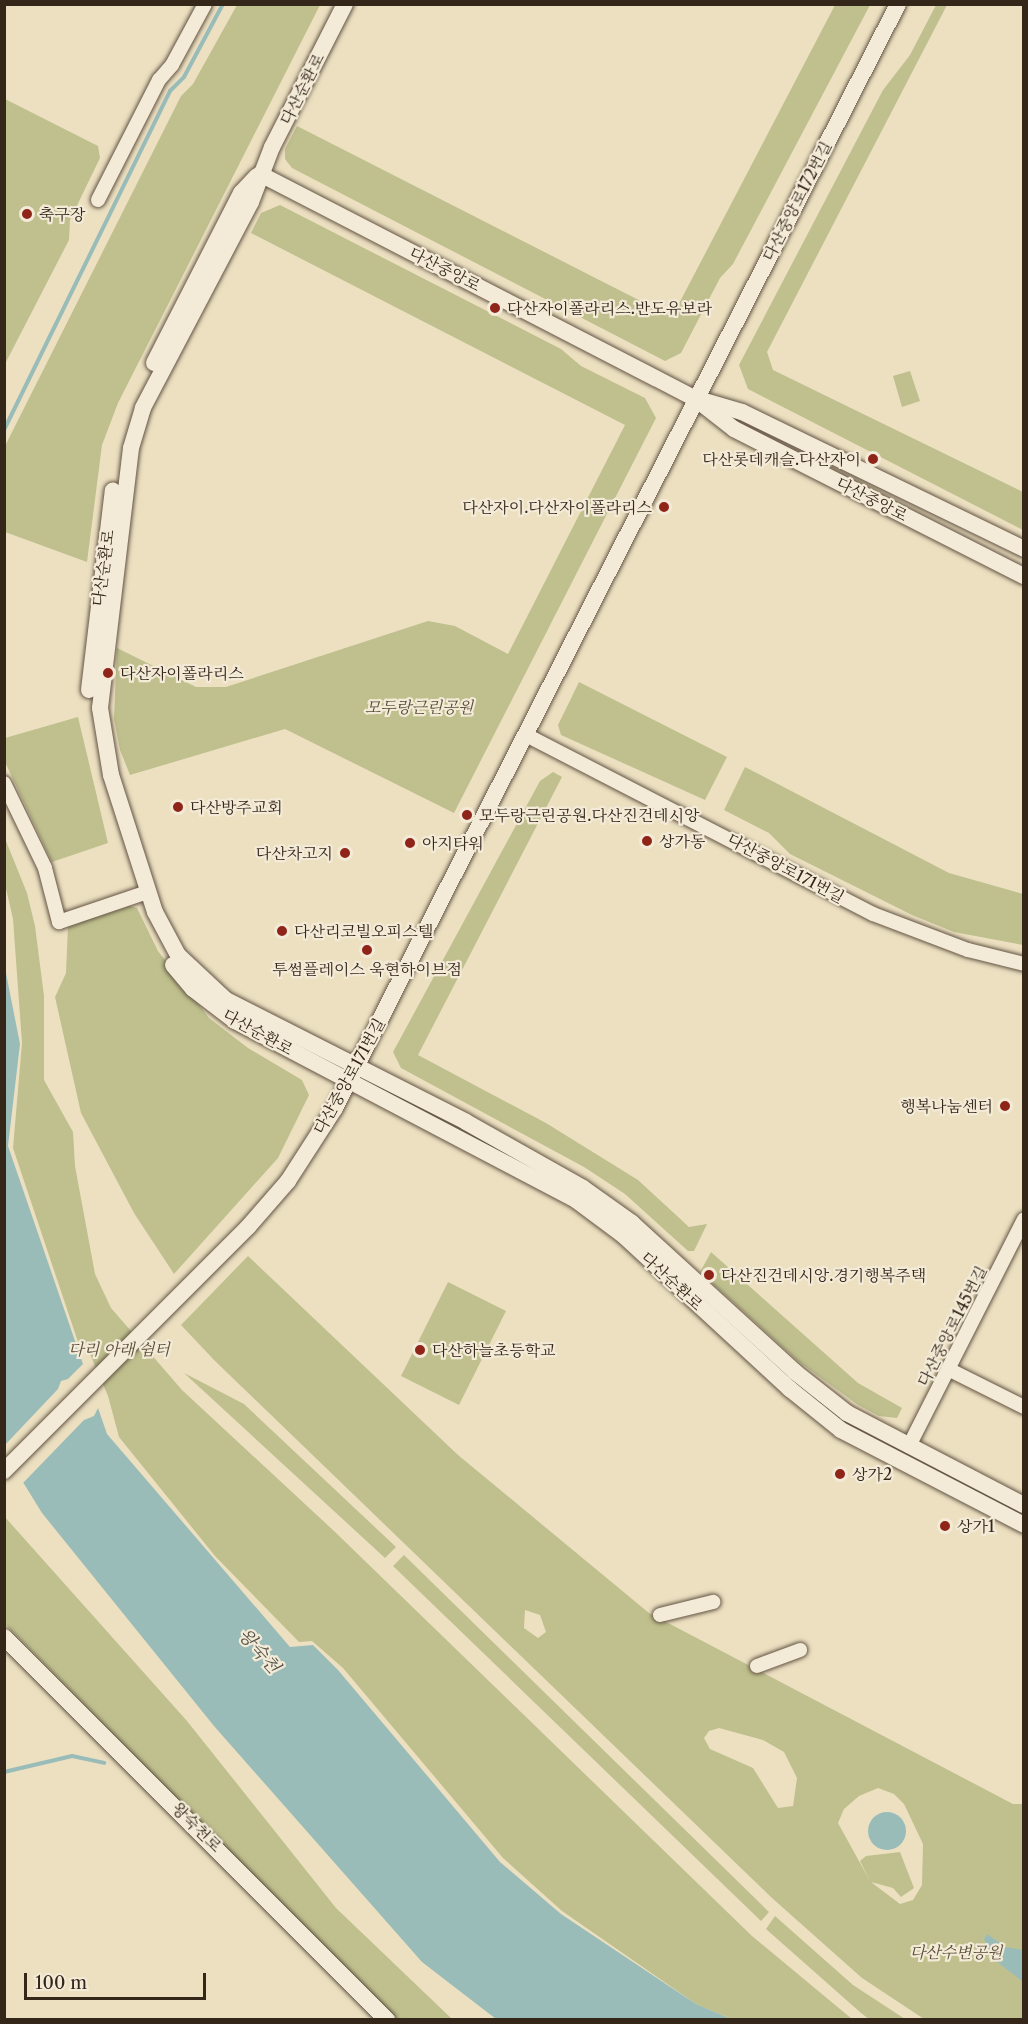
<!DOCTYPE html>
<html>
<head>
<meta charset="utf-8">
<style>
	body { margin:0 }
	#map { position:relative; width:1028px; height:2024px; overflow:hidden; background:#ece0c1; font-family:"Libre Caslon Text","Noto Serif KR",serif }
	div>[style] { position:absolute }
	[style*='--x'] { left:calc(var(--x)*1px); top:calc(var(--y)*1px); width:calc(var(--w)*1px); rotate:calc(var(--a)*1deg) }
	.green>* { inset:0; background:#bfc08e }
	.water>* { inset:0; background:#9abcb9 }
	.round { border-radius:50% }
	.pier>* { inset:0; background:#ece0c1 }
	.stream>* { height:4px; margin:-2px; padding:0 2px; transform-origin:2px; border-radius:2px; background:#9abcb9 }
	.roads { filter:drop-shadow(0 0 2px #635444) drop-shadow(0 0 2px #635444) }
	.minor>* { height:14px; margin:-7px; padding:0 7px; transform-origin:7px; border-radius:7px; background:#f3ebd7 }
	.tertiary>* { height:16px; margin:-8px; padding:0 8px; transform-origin:8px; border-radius:8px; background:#f3ebd7 }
	.dots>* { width:16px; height:16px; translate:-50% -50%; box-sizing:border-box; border:3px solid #f3ebd7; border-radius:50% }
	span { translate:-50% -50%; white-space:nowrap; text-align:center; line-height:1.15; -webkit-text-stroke:4.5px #f3ebd7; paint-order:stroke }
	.street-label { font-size:16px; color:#35261a }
	.poi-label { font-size:16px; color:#35261a }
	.left { translate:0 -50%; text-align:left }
	.right { translate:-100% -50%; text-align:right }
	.park-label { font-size:16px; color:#584c37; font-style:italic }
	.water-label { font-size:18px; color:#53534a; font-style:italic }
	.frame { position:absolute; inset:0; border:6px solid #35261a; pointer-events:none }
	.scale { position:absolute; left:24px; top:1973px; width:182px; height:27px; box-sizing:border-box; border:3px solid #35261a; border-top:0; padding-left:8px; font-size:18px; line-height:21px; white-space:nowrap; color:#35261a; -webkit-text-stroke:4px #f3ebd7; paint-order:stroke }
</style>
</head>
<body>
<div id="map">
	<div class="green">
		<i style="clip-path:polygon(237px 5px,320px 5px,118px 403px,102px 445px,87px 562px,5px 532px,5px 446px,181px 96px,193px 84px)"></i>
		<i style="clip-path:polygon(835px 5px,870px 5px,733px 264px,720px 278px,681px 353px,665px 361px,292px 168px,285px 159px,285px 149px,297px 126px,672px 317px)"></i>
		<i style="clip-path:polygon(936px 5px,947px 5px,767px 352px,773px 370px,1023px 492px,1023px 530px,748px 389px,739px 365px,883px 90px,910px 55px)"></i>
		<i style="clip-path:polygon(5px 99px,98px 146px,100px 158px,70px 220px,69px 240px,5px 364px)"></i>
		<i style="clip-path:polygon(280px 205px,561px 349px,581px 366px,645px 398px,656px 418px,454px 813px,285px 729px,130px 775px,120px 750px,114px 719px,117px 648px,196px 687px,226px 687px,428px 621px,455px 626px,508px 654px,625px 425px,251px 233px,261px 213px)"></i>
		<i style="clip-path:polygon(910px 371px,920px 401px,902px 407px,893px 376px)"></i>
		<i style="clip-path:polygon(579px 682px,727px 757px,705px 800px,561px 735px,558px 725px)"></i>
		<i style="clip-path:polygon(78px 717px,108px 843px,52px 862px,5px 762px,5px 738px)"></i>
		<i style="clip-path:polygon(745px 767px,949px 873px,1023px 894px,1023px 945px,954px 932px,912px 915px,790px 854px,769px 833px,724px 810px)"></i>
		<i style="clip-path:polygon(553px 772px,562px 777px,418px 1055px,546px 1123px,638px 1180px,689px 1227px,707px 1224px,694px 1251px,688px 1251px,625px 1194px,584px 1167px,401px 1068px,393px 1052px,540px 781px)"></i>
		<i style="clip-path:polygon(4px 836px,27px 893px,35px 926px,44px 996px,44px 1080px,73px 1132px,75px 1166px,95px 1274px,111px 1308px,182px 1390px,334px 1531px,752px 1936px,852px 2019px,731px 2019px,696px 2004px,562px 1911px,503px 1858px,343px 1668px,312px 1641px,299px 1642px,215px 1556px,119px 1437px,108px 1396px,84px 1340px,78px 1342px,13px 1148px,22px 1043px,13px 919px,5px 884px)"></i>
		<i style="clip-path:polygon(130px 906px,137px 908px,158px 951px,209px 1018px,248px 1048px,302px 1080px,309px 1095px,278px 1158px,174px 1274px,134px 1213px,81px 1113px,55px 997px,66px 973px,68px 926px)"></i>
		<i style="clip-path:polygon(711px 1252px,858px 1383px,902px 1408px,897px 1418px,879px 1416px,858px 1405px,798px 1361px,700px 1272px)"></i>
		<i style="clip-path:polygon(evenodd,248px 1256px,458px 1455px,649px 1613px,1013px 1804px,1023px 1804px,1023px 2019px,924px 2019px,862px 1978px,772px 1898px,214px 1360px,181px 1325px,248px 1256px,525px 1610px,540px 1615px,546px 1632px,538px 1638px,524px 1628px,525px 1610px,248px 1256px,719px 1728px,763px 1740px,784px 1752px,797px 1778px,793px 1806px,778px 1808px,753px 1768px,710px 1749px,704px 1738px,709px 1731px,719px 1728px,248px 1256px,878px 1788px,894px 1794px,904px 1804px,923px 1844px,922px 1885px,913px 1900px,900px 1904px,871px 1882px,893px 1888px,901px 1897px,914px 1888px,900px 1852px,866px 1856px,860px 1861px,870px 1881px,838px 1823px,844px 1809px,859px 1796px,878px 1788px)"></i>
		<i style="clip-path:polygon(448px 1282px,506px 1311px,459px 1405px,401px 1376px)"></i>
		<i style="clip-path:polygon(184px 1373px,244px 1404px,396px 1547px,385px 1558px)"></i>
		<i style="clip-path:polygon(4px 1516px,187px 1721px,336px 1908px,452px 2019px,394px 2019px,5px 1624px)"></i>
		<i style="clip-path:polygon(404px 1555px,769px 1912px,761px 1921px,393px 1566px)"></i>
		<i style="clip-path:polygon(775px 1916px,853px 1985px,905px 2019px,869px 2019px,861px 2013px,766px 1929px)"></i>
	</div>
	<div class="water">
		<i style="clip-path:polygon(4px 963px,20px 1044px,8px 1146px,107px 1434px,290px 1647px,313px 1645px,338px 1670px,500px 1862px,561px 1914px,696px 2004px,731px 2019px,496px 2019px,422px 1962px,214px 1726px,42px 1513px,5px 1453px)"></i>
		<i class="round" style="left:868px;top:1812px;width:38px;height:38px"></i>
		<i style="clip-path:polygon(987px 1934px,1006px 1947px,1023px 1950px,1023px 1982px,991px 1957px,984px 1939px)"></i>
	</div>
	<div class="pier">
		<i style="clip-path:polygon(85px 1362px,100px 1404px,94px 1416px,84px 1420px,21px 1485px,4px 1458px,5px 1445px,58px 1389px,61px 1381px,68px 1379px)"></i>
	</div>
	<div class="stream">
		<i style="--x:4;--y:430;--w:377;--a:-63.9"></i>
		<i style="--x:170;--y:91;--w:20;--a:-45"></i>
		<i style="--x:184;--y:77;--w:83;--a:-61.9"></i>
		<i style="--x:4;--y:1772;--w:70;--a:-13.2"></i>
		<i style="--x:72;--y:1756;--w:33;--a:12"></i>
	</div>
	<div class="roads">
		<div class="minor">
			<i style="--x:98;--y:200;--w:135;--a:-63.1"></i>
			<i style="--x:159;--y:80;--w:20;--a:-49"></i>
			<i style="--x:172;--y:65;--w:69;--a:-61.6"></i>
			<i style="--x:526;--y:735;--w:390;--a:27.3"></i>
			<i style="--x:873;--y:914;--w:102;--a:20.8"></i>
			<i style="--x:968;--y:950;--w:58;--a:14"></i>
			<i style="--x:4;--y:783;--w:94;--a:64.2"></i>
			<i style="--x:45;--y:868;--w:56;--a:75.5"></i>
			<i style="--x:59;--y:922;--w:93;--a:-18.8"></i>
			<i style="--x:948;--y:1369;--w:85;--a:26.6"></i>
			<i style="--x:909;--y:1446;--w:254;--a:-63.1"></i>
			<i style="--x:660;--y:1615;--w:55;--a:-13.8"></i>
			<i style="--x:757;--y:1666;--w:46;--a:-20.4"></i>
		</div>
		<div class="tertiary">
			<i style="--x:345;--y:4;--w:161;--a:117"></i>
			<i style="--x:272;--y:147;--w:59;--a:110.9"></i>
			<i style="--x:251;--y:202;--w:233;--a:117.7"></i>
			<i style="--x:143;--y:408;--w:42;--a:106.7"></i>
			<i style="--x:131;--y:448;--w:262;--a:96.8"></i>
			<i style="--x:100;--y:708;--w:68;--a:80.7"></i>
			<i style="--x:111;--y:775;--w:144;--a:72.2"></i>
			<i style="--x:155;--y:912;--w:49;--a:61.9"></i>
			<i style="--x:178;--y:955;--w:66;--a:43.2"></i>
			<i style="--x:226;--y:1000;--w:269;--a:26.9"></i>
			<i style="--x:466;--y:1122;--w:134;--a:29.4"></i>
			<i style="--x:583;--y:1188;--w:60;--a:35.5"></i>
			<i style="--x:632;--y:1223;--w:221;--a:42.4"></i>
			<i style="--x:795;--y:1372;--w:66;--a:38.3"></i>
			<i style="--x:847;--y:1413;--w:199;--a:27.5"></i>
			<i style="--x:260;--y:174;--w:488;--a:27.3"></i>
			<i style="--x:694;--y:398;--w:50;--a:16.3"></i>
			<i style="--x:742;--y:412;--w:314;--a:25.9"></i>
			<i style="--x:154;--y:363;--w:191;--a:-62.9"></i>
			<i style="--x:241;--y:193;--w:23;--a:-47"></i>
			<i style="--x:702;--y:404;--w:41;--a:38"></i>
			<i style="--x:734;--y:429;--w:325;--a:26.9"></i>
			<i style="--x:89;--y:690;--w:201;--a:-83.2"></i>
			<i style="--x:173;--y:965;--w:31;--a:50"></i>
			<i style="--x:193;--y:989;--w:53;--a:37.3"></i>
			<i style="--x:235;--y:1021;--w:385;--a:27.7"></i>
			<i style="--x:576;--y:1200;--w:59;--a:36.7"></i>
			<i style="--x:623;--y:1235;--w:227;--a:42.7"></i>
			<i style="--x:790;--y:1389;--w:65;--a:38.8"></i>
			<i style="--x:841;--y:1430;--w:206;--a:27.4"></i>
			<i style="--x:4;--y:1471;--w:345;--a:-45"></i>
			<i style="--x:248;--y:1227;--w:61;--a:-49"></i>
			<i style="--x:288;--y:1181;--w:87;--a:-57.2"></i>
			<i style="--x:335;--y:1108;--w:1239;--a:-62.98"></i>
			<i style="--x:4;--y:1637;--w:542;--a:45"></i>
		</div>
	</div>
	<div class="dots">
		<i style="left:27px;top:214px;background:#8f2418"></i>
		<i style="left:495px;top:308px;background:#8f2418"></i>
		<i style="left:873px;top:459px;background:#8f2418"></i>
		<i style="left:664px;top:507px;background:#8f2418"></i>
		<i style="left:108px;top:673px;background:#8f2418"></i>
		<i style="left:178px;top:807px;background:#8f2418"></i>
		<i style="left:467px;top:815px;background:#8f2418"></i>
		<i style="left:647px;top:841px;background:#8f2418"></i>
		<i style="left:410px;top:843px;background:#8f2418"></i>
		<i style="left:345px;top:853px;background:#8f2418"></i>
		<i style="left:282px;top:931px;background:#8f2418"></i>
		<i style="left:367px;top:950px;background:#8f2418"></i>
		<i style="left:1005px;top:1106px;background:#8f2418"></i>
		<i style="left:709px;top:1275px;background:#8f2418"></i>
		<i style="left:420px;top:1350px;background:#8f2418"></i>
		<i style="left:840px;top:1474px;background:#8f2418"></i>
		<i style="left:945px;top:1526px;background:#8f2418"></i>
	</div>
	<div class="street-label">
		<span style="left:302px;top:89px;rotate:-63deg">다산순환로</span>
		<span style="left:797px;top:201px;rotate:-63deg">다산중앙로172번길</span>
		<span style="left:445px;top:269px;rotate:27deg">다산중앙로</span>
		<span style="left:872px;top:499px;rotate:27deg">다산중앙로</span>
		<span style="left:103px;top:568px;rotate:-82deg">다산순환로</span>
		<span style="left:786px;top:868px;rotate:28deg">다산중앙로171번길</span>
		<span style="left:258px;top:1032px;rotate:29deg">다산순환로</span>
		<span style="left:349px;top:1076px;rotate:-61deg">다산중앙로171번길</span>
		<span style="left:672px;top:1281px;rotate:43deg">다산순환로</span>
		<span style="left:952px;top:1326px;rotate:-63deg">다산중앙로145번길</span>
		<span style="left:197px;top:1827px;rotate:45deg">왕숙천로</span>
	</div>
	<div class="poi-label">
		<span class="left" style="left:39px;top:214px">축구장</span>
		<span class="left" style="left:507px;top:308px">다산자이폴라리스.반도유보라</span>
		<span class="right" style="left:861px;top:459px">다산롯데캐슬.다산자이</span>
		<span class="right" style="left:652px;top:507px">다산자이.다산자이폴라리스</span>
		<span class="left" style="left:120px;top:673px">다산자이폴라리스</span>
		<span class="left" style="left:190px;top:807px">다산방주교회</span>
		<span class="left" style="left:479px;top:815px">모두랑근린공원.다산진건데시앙</span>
		<span class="left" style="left:659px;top:841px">상가동</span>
		<span class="left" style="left:422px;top:843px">아지타워</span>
		<span class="right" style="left:333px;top:853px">다산차고지</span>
		<span class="left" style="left:294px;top:931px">다산리코빌오피스텔</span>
		<span style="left:367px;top:969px">투썸플레이스 욱현하이브점</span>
		<span class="right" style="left:993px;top:1106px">행복나눔센터</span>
		<span class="left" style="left:721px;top:1275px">다산진건데시앙.경기행복주택</span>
		<span class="left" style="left:432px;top:1350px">다산하늘초등학교</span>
		<span class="left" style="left:852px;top:1474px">상가2</span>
		<span class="left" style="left:957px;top:1526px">상가1</span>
	</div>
	<div class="park-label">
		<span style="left:419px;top:707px">모두랑근린공원</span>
		<span style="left:119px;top:1349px">다리 아래 쉼터</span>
		<span style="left:956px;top:1952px">다산수변공원</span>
	</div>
	<div class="water-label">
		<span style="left:259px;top:1651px;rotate:49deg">왕숙천</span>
	</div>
	<div class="frame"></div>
	<div class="scale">100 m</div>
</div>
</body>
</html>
